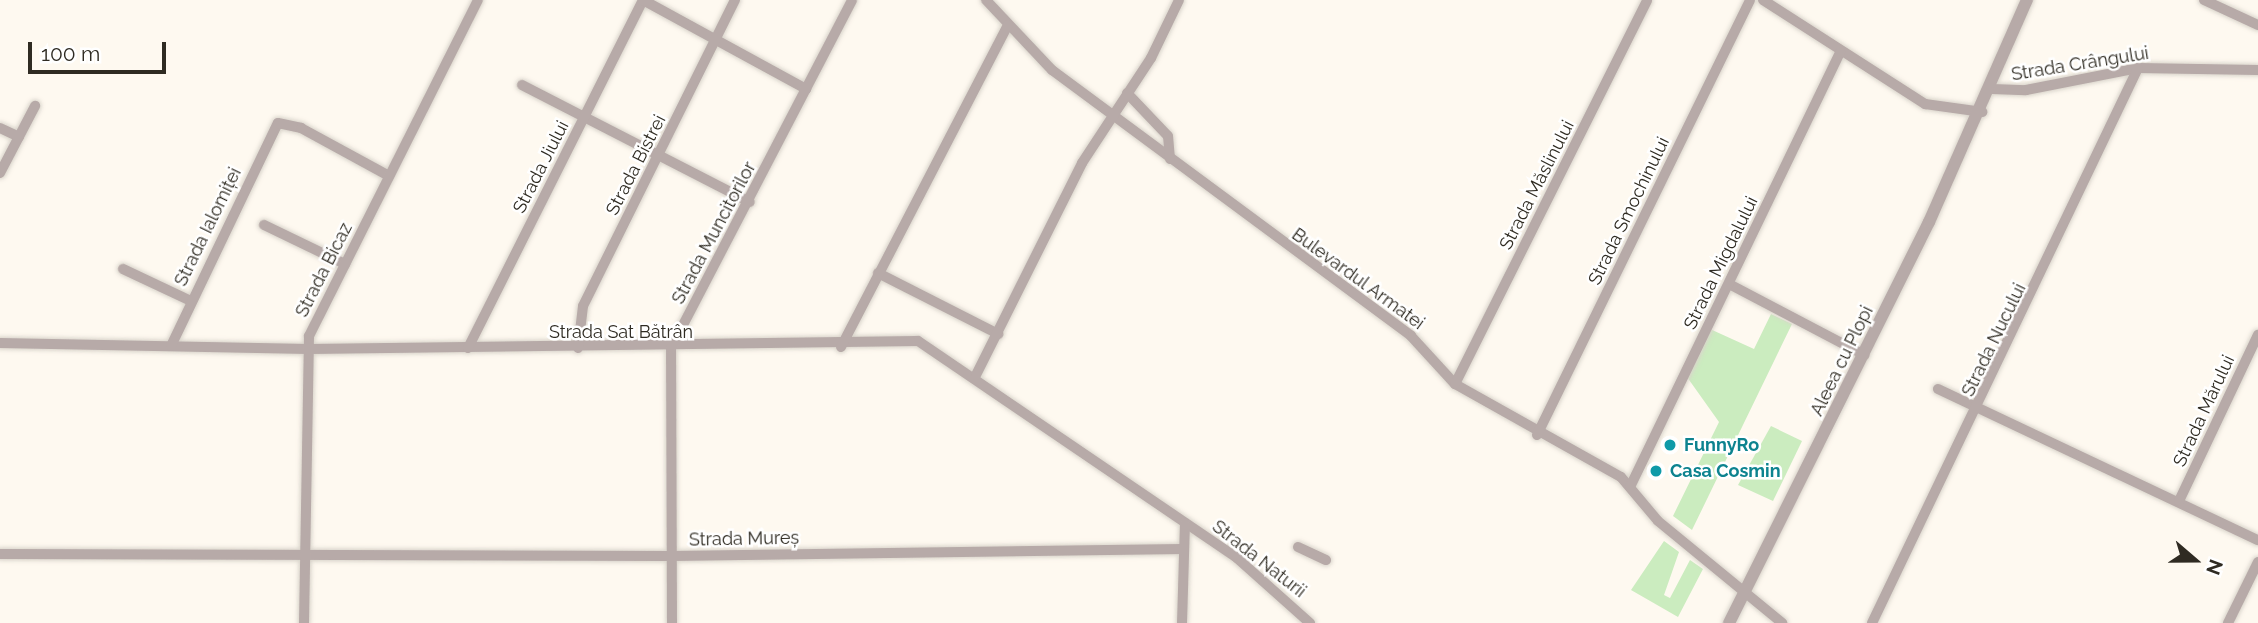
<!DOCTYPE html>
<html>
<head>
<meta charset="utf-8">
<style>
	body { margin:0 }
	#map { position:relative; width:2258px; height:623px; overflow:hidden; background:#fef9f0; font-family:Raleway,sans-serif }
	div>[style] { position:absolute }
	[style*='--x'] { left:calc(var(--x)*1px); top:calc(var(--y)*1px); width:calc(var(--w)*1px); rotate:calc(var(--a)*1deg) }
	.green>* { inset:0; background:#cbecbf }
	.roads { filter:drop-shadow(0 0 2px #d9d4cb) drop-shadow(0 0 2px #d9d4cb) }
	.minor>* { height:10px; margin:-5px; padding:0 5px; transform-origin:5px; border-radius:5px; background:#b7aaa8 }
	.tertiary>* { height:12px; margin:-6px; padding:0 6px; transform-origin:6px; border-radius:6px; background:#b7aaa8 }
	.dots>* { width:19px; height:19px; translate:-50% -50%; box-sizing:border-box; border:4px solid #fff; border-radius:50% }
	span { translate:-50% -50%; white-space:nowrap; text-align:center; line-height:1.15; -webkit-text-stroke:5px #fff; paint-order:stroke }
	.street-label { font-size:18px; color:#2f2b22 }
	.culture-label { font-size:18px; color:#0d838f; font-weight:700 }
	.left { translate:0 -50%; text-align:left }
	.north { position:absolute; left:2160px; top:525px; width:70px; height:70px; -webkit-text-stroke:5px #fff; paint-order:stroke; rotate:110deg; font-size:19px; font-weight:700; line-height:28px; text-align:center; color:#2f2b22 }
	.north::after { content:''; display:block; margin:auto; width:24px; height:32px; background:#2f2b22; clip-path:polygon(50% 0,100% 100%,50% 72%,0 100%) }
	.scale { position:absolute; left:28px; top:42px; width:138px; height:32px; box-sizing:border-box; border:4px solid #2f2b22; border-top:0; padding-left:9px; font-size:21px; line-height:24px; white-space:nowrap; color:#2f2b22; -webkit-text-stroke:5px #fff; paint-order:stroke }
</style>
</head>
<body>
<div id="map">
	<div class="green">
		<i style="clip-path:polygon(1771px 314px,1792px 324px,1692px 530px,1673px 516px,1719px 422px,1687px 377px,1710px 329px,1754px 349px)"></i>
		<i style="clip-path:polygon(1771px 426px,1802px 441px,1773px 501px,1738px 485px)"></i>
		<i style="clip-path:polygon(1664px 541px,1679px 552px,1664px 595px,1670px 598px,1690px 560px,1703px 569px,1678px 617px,1631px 590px)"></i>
	</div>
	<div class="roads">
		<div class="minor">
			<i style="--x:986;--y:0;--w:96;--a:46.7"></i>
			<i style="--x:1052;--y:70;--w:447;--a:36.5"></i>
			<i style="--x:1411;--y:336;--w:65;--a:47.5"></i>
			<i style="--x:1455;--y:384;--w:190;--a:29.3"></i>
			<i style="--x:1621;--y:477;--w:57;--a:49.9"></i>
			<i style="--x:1658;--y:521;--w:161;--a:39.4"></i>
			<i style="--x:1763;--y:0;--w:193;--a:32.7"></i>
			<i style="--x:1925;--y:104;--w:58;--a:8"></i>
			<i style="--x:2204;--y:0;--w:60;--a:24.8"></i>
			<i style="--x:522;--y:85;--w:256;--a:27.2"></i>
			<i style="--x:1992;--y:89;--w:34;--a:2"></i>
			<i style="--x:2026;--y:90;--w:114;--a:-11.1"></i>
			<i style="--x:2138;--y:68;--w:120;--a:1"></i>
			<i style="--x:1127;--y:93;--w:59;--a:46.4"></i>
			<i style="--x:1168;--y:136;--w:23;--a:85"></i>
			<i style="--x:0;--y:128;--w:21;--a:25"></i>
			<i style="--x:0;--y:173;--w:76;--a:-62.4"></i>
			<i style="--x:264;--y:225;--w:90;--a:25.7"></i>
			<i style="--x:123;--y:269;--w:73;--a:25.2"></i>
			<i style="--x:878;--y:273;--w:135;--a:26.9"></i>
			<i style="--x:1729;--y:284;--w:153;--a:27.7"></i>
			<i style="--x:0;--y:343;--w:309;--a:1.1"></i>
			<i style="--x:309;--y:349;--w:609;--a:-0.75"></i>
			<i style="--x:918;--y:341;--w:386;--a:34.2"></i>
			<i style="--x:1237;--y:558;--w:98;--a:41.7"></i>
			<i style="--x:171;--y:346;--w:247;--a:-64.4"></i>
			<i style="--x:278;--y:123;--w:24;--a:12"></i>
			<i style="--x:301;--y:128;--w:100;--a:28.6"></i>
			<i style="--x:841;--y:347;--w:363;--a:-62.6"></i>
			<i style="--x:468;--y:348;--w:390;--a:-63.3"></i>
			<i style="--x:643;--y:0;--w:186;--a:28.6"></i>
			<i style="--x:578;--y:348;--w:42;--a:-83.2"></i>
			<i style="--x:583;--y:306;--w:342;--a:-63.6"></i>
			<i style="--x:976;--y:375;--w:237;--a:-63.4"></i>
			<i style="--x:1082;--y:163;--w:126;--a:-56.7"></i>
			<i style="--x:1151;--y:58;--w:64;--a:-64.2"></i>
			<i style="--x:1455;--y:384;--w:429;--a:-63.4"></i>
			<i style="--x:1938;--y:389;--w:354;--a:25.3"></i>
			<i style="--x:1537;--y:435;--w:484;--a:-63.9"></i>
			<i style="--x:1630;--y:487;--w:483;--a:-64.2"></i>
			<i style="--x:2179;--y:501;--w:184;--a:-64.6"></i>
			<i style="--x:1298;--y:547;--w:31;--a:25"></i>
			<i style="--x:0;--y:554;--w:671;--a:0.17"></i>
			<i style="--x:671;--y:556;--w:512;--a:-0.78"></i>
			<i style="--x:304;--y:623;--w:287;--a:-89"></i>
			<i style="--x:309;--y:336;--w:376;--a:-63.3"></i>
			<i style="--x:672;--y:623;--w:275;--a:-90.2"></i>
			<i style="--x:671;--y:348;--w:392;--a:-62.5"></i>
			<i style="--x:1182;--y:623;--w:100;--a:-88.3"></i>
			<i style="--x:1872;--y:623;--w:615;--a:-64.39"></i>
			<i style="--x:2228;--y:623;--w:68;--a:-63.8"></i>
		</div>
		<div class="tertiary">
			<i style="--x:1729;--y:623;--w:448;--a:-63.5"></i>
			<i style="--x:1929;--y:222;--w:243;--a:-66.2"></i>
		</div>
	</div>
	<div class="dots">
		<i style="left:1670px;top:445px;background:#0f9aa8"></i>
		<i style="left:1656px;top:471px;background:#0f9aa8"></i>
	</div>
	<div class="street-label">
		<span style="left:2080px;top:64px;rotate:-9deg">Strada Crângului</span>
		<span style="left:636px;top:165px;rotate:-63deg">Strada Bistrei</span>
		<span style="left:541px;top:167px;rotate:-63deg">Strada Jiului</span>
		<span style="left:1537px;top:185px;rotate:-63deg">Strada Măslinului</span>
		<span style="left:1629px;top:211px;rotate:-64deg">Strada Smochinului</span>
		<span style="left:208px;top:227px;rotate:-64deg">Strada Ialomiței</span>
		<span style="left:714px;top:233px;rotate:-62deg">Strada Muncitorilor</span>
		<span style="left:1721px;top:263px;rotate:-64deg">Strada Migdalului</span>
		<span style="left:324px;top:270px;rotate:-63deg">Strada Bicaz</span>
		<span style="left:1358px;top:279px;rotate:36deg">Bulevardul Armatei</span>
		<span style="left:621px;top:332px">Strada Sat Bătrân</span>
		<span style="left:1994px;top:340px;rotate:-64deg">Strada Nucului</span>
		<span style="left:1842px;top:361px;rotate:-64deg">Aleea cu Plopi</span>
		<span style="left:2204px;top:411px;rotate:-65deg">Strada Mărului</span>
		<span style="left:744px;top:539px;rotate:-1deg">Strada Mureș</span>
		<span style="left:1259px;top:559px;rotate:38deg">Strada Naturii</span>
	</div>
	<div class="culture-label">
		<span class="left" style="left:1684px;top:445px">FunnyRo</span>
		<span class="left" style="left:1670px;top:471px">Casa Cosmin</span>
	</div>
	<div class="north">N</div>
	<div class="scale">100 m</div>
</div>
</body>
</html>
